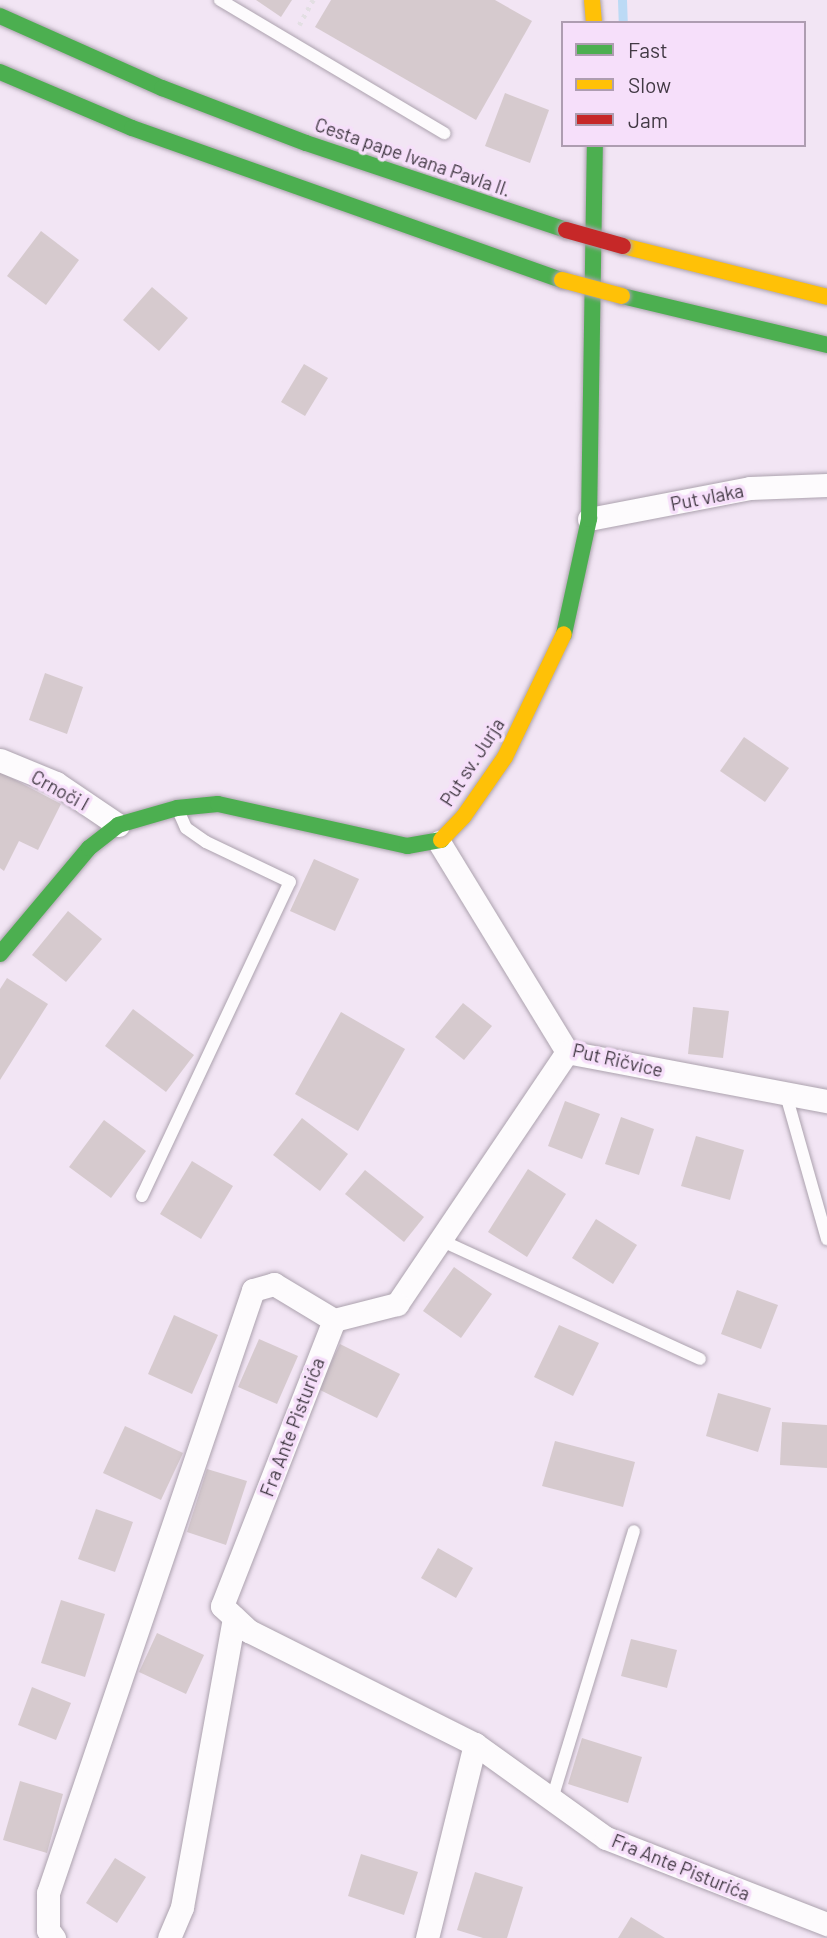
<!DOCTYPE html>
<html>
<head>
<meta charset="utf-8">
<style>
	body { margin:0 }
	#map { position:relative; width:827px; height:1938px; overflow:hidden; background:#f2e5f4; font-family:Barlow,sans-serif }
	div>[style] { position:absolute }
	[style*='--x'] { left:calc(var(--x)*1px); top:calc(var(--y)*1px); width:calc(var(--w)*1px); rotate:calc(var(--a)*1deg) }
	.stream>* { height:9px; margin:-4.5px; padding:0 4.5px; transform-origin:4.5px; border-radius:4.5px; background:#bcdaf5 }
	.building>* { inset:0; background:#d6cace }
	.path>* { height:4.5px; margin-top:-2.25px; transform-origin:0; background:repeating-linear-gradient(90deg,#e3dfe3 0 3.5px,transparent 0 8.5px) }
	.roads { filter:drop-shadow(0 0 2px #aca2ae) drop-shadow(0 0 2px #aca2ae) }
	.lane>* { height:12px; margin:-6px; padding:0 6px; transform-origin:6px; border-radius:6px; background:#fdfbfd }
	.street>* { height:23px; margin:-11.5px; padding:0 11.5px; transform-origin:11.5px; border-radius:11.5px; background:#fdfbfd }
	.fast>* { height:16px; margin:-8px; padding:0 8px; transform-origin:8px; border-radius:8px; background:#4caf50 }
	.slow>* { height:16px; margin:-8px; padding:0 8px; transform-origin:8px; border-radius:8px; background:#ffc107 }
	.bridges { filter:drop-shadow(0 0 2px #aca2ae) drop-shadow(0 0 2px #aca2ae) }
	.slow-bridge>* { height:16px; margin:-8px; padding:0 8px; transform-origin:8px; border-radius:8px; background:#ffc107 }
	.jam-bridge>* { height:16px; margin:-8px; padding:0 8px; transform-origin:8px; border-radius:8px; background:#c62828 }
	span { translate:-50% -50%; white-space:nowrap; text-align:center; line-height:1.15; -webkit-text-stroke:7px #f6dffa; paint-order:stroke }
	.street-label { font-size:19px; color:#423944 }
	.legend { position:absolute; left:561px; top:21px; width:245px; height:126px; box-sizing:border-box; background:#f6dffa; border:2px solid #ae9db1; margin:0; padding:9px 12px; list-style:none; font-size:21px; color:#423944 }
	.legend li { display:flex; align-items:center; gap:14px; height:35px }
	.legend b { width:35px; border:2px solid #ae9db1 }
</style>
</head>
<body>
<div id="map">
	<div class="stream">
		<i style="--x:622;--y:0;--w:23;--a:88"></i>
	</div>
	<div class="building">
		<i style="clip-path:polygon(256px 0,292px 0,281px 17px)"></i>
		<i style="clip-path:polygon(331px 0,495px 0,532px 21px,476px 120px,315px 27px)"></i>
		<i style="clip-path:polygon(505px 93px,549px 110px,530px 163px,485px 146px)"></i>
		<i style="clip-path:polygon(41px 231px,79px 260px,46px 305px,7px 276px)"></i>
		<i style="clip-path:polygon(152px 287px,188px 318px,159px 351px,123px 320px)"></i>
		<i style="clip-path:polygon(304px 364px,328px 378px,305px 416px,281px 402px)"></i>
		<i style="clip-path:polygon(45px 673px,83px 687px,67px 734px,29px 720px)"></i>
		<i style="clip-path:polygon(744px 737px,789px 768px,765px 802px,720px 771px)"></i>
		<i style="clip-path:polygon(0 772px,61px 804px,38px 850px,19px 841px,4px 871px,0 868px)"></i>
		<i style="clip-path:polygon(314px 859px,359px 879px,335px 931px,290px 911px)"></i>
		<i style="clip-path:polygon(68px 911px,102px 939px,66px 982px,32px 955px)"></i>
		<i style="clip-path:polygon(7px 978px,48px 1004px,0 1080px,0 989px)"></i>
		<i style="clip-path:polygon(463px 1003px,492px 1026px,464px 1060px,435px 1037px)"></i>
		<i style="clip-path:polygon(693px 1007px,729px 1011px,723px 1058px,688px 1054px)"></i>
		<i style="clip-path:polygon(133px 1009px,194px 1055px,166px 1092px,105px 1046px)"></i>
		<i style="clip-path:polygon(341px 1012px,405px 1049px,358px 1131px,295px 1094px)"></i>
		<i style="clip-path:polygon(565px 1101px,600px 1114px,582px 1159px,548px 1146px)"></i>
		<i style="clip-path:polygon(621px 1117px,654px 1129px,639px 1175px,605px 1164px)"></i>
		<i style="clip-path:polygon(302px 1118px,348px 1154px,320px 1191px,273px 1155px)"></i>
		<i style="clip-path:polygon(104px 1120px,146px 1151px,111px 1198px,69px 1167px)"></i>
		<i style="clip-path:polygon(696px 1136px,744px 1150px,730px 1200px,681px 1186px)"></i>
		<i style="clip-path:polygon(192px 1161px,233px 1186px,201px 1239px,160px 1214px)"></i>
		<i style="clip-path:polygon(528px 1169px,566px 1194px,527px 1257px,488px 1232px)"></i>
		<i style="clip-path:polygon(365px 1170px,424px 1217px,404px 1242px,345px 1194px)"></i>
		<i style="clip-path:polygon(596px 1219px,637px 1245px,613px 1284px,572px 1258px)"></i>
		<i style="clip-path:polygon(454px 1267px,492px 1294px,461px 1338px,423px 1311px)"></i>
		<i style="clip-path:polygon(737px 1290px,778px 1305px,761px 1349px,721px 1334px)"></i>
		<i style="clip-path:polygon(174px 1315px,218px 1335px,192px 1394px,148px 1374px)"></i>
		<i style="clip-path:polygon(559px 1325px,599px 1343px,573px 1396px,534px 1377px)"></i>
		<i style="clip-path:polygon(259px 1339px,298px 1356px,277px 1404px,238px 1387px)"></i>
		<i style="clip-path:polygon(340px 1344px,400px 1374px,377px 1418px,318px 1389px)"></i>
		<i style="clip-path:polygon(718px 1393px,771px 1408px,758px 1452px,706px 1436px)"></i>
		<i style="clip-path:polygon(782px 1422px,827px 1425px,827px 1468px,780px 1465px)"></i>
		<i style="clip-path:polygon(125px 1426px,183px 1453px,161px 1500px,103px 1473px)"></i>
		<i style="clip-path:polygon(555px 1441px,635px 1462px,623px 1507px,542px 1486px)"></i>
		<i style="clip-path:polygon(207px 1469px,247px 1481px,226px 1545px,187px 1532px)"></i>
		<i style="clip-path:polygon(96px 1509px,133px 1522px,115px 1572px,78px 1559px)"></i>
		<i style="clip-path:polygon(438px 1548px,473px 1568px,456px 1598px,421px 1578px)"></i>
		<i style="clip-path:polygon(61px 1600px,105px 1614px,85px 1677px,41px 1663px)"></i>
		<i style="clip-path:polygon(157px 1633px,204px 1655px,186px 1694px,139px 1672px)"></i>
		<i style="clip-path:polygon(631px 1639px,677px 1650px,667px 1688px,621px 1676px)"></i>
		<i style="clip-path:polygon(32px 1687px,71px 1703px,56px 1740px,18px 1725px)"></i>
		<i style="clip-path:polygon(582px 1738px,642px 1757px,628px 1803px,568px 1784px)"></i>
		<i style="clip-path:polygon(20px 1781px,63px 1794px,47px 1853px,3px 1840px)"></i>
		<i style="clip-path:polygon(361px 1854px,418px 1872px,404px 1915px,348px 1896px)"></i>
		<i style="clip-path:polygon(115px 1858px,146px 1877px,117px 1923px,86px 1903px)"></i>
		<i style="clip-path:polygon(475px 1872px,523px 1887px,507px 1938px,483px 1938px,457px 1930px)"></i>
		<i style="clip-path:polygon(631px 1917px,665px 1938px,618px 1938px)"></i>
	</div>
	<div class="path">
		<i style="--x:299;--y:25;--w:29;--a:-61"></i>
	</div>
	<div class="roads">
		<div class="lane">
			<i style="--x:220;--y:0;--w:261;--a:30.7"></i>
			<i style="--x:786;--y:1095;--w:150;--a:74.1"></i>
			<i style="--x:142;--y:1196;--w:347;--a:-64.8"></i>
			<i style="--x:290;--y:882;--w:93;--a:-154.5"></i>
			<i style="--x:206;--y:842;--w:24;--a:-145"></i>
			<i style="--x:186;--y:828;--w:22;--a:-114"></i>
			<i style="--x:438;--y:1239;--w:288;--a:24.6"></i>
			<i style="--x:552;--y:1799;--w:280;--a:-73"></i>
		</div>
		<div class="street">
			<i style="--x:589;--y:519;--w:164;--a:-10.9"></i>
			<i style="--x:750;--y:488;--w:77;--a:-2.2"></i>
			<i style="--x:0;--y:760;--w:61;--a:22.3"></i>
			<i style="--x:56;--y:783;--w:75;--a:34.1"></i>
			<i style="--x:439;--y:842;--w:246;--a:58.6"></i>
			<i style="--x:567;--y:1052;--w:265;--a:10.7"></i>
			<i style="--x:567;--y:1052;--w:304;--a:124"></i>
			<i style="--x:397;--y:1304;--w:65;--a:165.7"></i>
			<i style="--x:334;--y:1320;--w:307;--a:111.4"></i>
			<i style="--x:222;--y:1606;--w:37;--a:43"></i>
			<i style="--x:249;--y:1631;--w:253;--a:26.6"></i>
			<i style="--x:475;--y:1744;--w:161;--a:35.7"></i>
			<i style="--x:606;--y:1838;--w:237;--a:21.3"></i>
			<i style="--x:54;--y:1938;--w:10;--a:-127"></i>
			<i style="--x:48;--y:1930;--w:37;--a:-90"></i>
			<i style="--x:48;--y:1893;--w:637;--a:-71.22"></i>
			<i style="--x:253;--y:1290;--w:22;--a:-16"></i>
			<i style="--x:274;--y:1284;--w:70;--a:31"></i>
			<i style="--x:169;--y:1938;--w:34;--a:-67"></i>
			<i style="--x:182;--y:1907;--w:294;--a:-79.8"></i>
			<i style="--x:427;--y:1938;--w:200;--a:-76.1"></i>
		</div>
		<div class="fast">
			<i style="--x:0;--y:16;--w:177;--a:24"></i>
			<i style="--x:162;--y:88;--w:154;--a:20.9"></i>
			<i style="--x:306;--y:143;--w:274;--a:18.5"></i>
			<i style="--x:0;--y:72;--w:143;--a:23"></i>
			<i style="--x:132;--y:128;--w:456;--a:19.5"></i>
			<i style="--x:622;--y:296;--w:211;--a:13.4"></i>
			<i style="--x:564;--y:634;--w:118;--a:-77.7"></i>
			<i style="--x:589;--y:519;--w:374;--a:-89.1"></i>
			<i style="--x:0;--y:954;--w:138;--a:-50"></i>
			<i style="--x:89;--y:848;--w:37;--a:-38"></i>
			<i style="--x:118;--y:825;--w:61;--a:-16.1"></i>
			<i style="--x:177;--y:808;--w:41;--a:-5.6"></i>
			<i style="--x:218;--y:804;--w:194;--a:12.5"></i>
			<i style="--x:407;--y:846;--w:35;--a:-10"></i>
		</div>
		<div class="slow">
			<i style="--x:592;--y:0;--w:23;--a:85"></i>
			<i style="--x:623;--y:246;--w:210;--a:14"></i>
			<i style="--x:441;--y:840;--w:33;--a:-46"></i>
			<i style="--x:464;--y:816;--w:72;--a:-55.2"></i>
			<i style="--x:505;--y:757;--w:136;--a:-64.4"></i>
		</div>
	</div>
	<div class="bridges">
		<div class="slow-bridge">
			<i style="--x:562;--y:280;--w:62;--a:14.9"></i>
		</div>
		<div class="jam-bridge">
			<i style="--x:566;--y:230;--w:59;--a:15.7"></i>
		</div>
	</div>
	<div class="street-label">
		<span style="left:413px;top:157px;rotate:19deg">Cesta pape Ivana Pavla II.</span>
		<span style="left:707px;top:497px;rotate:-11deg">Put vlaka</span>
		<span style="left:472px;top:762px;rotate:-57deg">Put sv. Jurja</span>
		<span style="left:60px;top:790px;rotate:29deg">Crnoči l</span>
		<span style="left:618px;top:1060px;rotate:13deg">Put Ričvice</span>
		<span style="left:292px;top:1427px;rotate:-69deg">Fra Ante Pisturića</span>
		<span style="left:681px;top:1867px;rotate:22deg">Fra Ante Pisturića</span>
	</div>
	<ul class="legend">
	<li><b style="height:9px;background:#4caf50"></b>Fast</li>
	<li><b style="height:9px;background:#ffc107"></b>Slow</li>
	<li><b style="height:9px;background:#c62828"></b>Jam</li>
	</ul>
</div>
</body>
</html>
